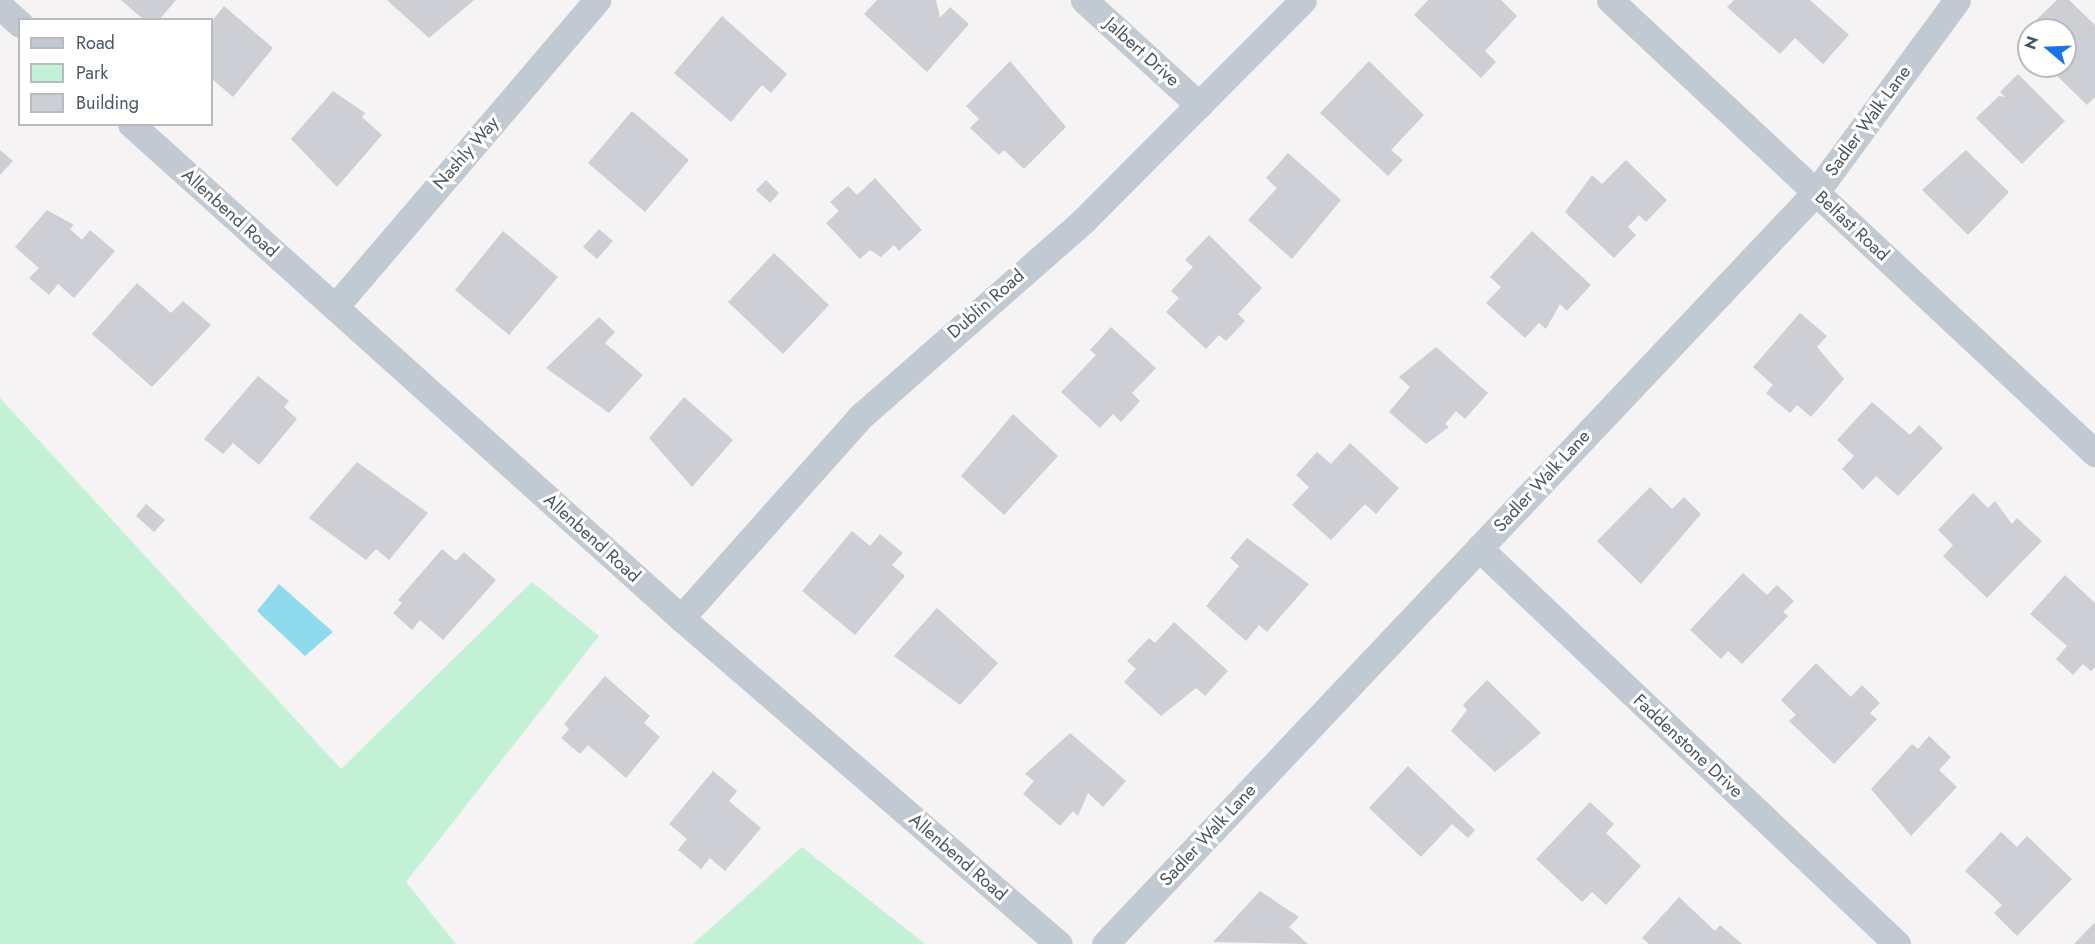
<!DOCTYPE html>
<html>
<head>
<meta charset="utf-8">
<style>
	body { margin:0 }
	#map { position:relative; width:2095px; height:944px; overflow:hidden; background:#f5f3f3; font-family:Jost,sans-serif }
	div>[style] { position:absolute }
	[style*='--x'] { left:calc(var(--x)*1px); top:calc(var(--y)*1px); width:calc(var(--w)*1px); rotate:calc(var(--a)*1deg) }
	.green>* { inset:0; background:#c3f1d5 }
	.water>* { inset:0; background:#90daee }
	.building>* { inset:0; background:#cdcfd5 }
	.minor>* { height:27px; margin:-13.5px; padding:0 13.5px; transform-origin:13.5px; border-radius:13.5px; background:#c1cad2 }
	span { translate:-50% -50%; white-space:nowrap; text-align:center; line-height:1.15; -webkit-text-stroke:6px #fff; paint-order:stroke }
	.street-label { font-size:18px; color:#4a5661 }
	.legend { position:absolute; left:18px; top:18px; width:195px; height:108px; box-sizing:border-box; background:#fff; border:2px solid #b7bbc0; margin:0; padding:8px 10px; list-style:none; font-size:18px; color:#4a5661 }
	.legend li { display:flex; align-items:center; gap:12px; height:30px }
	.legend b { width:30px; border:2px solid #b7bbc0 }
	.north { position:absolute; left:2017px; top:18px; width:60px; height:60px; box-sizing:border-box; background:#fff; border:2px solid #b7bbc0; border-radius:50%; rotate:289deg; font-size:16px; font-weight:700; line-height:24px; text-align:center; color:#4a5661 }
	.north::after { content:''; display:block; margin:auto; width:21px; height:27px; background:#1a73e8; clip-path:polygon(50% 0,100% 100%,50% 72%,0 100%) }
</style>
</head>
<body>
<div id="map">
	<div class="green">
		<i style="clip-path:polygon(0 398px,341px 769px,532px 582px,599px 636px,406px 882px,456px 944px,0 944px)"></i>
		<i style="clip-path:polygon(802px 847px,925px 944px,693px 944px)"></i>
	</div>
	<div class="water">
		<i style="clip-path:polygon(279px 584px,333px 632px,305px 656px,257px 611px)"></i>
	</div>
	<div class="building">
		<i style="clip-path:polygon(121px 0,176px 0,159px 20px,144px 20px)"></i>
		<i style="clip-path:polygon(387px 0,474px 0,429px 38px)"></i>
		<i style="clip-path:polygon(877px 0,936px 0,940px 18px,950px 7px,969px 24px,927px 72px,864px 14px)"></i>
		<i style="clip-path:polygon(1428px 0,1501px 0,1517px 16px,1485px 51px,1496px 62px,1481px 78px,1414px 15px)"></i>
		<i style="clip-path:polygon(1734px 0,1810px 0,1849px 35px,1823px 64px,1795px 38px,1780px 54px,1727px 7px)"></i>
		<i style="clip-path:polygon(2057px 0,2069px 0,2095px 25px,2095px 97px,2087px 105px,2047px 66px,2065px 66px,2065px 30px,2046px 30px,2036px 20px)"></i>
		<i style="clip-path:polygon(224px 6px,273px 48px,233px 97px,212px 79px,212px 21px)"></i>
		<i style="clip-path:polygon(722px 16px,787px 74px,771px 93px,762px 85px,731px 122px,674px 73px)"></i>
		<i style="clip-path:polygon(1010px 61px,1066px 127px,1024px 169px,1004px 150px,999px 155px,970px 128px,979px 119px,966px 106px)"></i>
		<i style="clip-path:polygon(1369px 61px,1424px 115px,1391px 150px,1403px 160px,1388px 176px,1320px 113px)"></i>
		<i style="clip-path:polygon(2018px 74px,2065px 121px,2022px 164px,1976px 118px,1999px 96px,2005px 97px,2000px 92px)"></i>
		<i style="clip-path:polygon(333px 91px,365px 113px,362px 117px,382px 135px,337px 187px,291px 139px)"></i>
		<i style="clip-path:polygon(632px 111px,689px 160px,645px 212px,588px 163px)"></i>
		<i style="clip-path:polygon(0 150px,13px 161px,0 175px)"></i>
		<i style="clip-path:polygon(1966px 150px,2009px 192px,1968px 235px,1922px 190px)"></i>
		<i style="clip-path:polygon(1288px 153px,1341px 200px,1292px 259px,1248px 220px,1277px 188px,1266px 178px)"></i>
		<i style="clip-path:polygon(1626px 160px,1667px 200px,1646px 222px,1639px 215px,1628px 227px,1636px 235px,1614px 258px,1565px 212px,1592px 175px,1602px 184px)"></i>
		<i style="clip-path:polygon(875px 178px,922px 230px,899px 251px,894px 245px,881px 257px,870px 250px,860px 259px,826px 223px,839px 211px,830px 202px,848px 186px,857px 195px)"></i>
		<i style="clip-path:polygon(766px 180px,779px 193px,770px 203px,756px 190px)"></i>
		<i style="clip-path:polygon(47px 210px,74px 225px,70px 229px,82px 240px,90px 230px,115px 251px,74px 298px,58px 284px,49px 295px,29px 278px,39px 268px,15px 247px)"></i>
		<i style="clip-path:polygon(599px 229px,613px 241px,597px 259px,583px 247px)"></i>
		<i style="clip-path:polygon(503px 231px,558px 277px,509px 335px,455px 290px)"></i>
		<i style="clip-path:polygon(1532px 231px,1591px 285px,1567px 311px,1560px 304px,1546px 329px,1539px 323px,1525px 338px,1486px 303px,1501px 287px,1490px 277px)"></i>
		<i style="clip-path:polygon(1209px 235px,1262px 288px,1238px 314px,1245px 321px,1226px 341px,1219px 335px,1206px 349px,1166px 312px,1179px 298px,1171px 291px,1193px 267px,1185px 260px)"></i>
		<i style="clip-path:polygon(774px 253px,829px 305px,783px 354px,728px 302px)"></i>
		<i style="clip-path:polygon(137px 283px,171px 313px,183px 301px,211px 325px,152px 387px,92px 334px)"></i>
		<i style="clip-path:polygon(1800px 313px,1827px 336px,1817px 347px,1844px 379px,1811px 417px,1797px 405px,1790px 413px,1766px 393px,1773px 385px,1753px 367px)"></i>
		<i style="clip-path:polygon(599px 317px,615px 332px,605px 343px,643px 375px,609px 413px,546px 368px)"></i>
		<i style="clip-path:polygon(1111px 327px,1156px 368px,1132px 393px,1140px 401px,1121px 422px,1113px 414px,1100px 428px,1061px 392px,1096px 355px,1090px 350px)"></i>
		<i style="clip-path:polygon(1436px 347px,1488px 393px,1465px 419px,1456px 411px,1445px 424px,1449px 427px,1426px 444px,1389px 412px,1410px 387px,1399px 377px)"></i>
		<i style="clip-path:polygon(258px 376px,289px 401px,284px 407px,297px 419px,259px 465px,233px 443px,223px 454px,204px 439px)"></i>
		<i style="clip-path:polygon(684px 397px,733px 440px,692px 487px,649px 438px)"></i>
		<i style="clip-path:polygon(1872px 402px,1910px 435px,1919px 425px,1943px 448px,1898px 496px,1876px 476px,1863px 490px,1842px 469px,1854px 456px,1837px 440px)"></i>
		<i style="clip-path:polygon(1013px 414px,1058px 456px,1004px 515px,961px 476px)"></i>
		<i style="clip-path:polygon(1350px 443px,1399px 488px,1376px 514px,1365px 504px,1331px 540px,1292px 505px,1309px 487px,1296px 475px,1317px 452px,1331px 464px)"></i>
		<i style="clip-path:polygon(357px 462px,428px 513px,389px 560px,376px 549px,366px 560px,309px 518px)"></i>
		<i style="clip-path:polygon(1650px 487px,1672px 509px,1684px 497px,1701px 514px,1641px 584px,1597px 541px)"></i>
		<i style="clip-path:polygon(1973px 493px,1988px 508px,1995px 501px,2012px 524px,2017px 518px,2042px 541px,1987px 598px,1943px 556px,1953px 545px,1938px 530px)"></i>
		<i style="clip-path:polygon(146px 504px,165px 520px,154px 532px,136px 516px)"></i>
		<i style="clip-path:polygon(852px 531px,870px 546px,880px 534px,903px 553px,892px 565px,905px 576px,855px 635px,802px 591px)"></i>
		<i style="clip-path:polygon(1247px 538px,1309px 584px,1267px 632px,1259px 625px,1246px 641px,1206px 606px,1239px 566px,1230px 558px)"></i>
		<i style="clip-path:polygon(442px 549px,456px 561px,464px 552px,496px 580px,443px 640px,420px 620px,412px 630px,393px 613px,402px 603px,398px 600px)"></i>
		<i style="clip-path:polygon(1743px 573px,1767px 595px,1777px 585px,1794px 601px,1783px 612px,1788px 616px,1742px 664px,1728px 651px,1721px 659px,1690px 630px)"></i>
		<i style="clip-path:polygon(2065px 575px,2095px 603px,2095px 667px,2091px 671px,2083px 664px,2073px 675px,2056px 659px,2067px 646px,2030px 614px)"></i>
		<i style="clip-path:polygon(937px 608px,998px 663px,960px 705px,894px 656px)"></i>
		<i style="clip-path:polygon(1174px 622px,1228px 671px,1205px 696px,1196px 688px,1161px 716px,1124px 682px,1136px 669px,1127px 661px,1149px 638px,1155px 643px)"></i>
		<i style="clip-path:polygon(1816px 663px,1851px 697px,1862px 685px,1880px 703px,1870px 713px,1877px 719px,1834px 764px,1789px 721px,1796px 715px,1781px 700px)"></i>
		<i style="clip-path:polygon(605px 676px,650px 716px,644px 723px,660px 737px,626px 778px,588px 745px,580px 754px,561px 738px,569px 729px,564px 724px)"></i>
		<i style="clip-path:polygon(1487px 680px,1541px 733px,1495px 772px,1451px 731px,1467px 710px,1463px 705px)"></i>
		<i style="clip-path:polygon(1070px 733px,1126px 781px,1103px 807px,1088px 793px,1078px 816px,1073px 811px,1060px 826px,1023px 794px,1034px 781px,1025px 774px)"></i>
		<i style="clip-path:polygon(1929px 736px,1951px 757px,1939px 770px,1957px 787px,1911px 836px,1871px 789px,1912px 744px,1918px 749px)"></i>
		<i style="clip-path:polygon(1408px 766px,1475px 830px,1468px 838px,1452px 824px,1421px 857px,1369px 808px)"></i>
		<i style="clip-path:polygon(713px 771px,737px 791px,729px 801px,761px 828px,725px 871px,710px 858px,701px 869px,678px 850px,687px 839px,669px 824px)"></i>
		<i style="clip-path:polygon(1590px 802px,1614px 824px,1606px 833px,1641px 866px,1606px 905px,1592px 892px,1582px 902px,1536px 859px)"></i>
		<i style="clip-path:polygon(2001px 832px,2017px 847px,2027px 836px,2072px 879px,2017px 936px,1994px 913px,2002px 905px,1965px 871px)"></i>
		<i style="clip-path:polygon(1260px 891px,1299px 917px,1289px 927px,1308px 944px,1213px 942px)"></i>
		<i style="clip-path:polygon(1679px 897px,1715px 931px,1720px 925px,1742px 944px,1649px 944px,1642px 938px)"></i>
		<i style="clip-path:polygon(2095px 922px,2095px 944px,2074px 944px)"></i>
	</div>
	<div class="minor">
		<i style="--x:1084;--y:0;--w:156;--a:42.4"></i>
		<i style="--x:1610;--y:0;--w:664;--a:43.05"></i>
		<i style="--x:0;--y:6;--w:27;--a:42"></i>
		<i style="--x:131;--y:124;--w:739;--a:41.93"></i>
		<i style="--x:681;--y:618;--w:499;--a:40.8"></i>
		<i style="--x:335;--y:307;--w:404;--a:-49.5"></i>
		<i style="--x:1479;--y:548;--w:576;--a:43.45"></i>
		<i style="--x:681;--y:618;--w:269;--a:-48.3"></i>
		<i style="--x:860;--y:417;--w:298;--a:-41.3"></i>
		<i style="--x:1084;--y:220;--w:310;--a:-45.1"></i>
		<i style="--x:1105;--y:944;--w:1035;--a:-46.61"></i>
		<i style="--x:1816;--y:192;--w:238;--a:-53.7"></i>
	</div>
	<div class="street-label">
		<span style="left:1142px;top:52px;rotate:42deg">Jalbert Drive</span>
		<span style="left:1868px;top:121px;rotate:-54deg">Sadler Walk Lane</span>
		<span style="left:466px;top:153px;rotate:-49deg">Nashly Way</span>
		<span style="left:230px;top:213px;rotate:42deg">Allenbend Road</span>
		<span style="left:1852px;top:226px;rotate:43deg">Belfast Road</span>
		<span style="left:986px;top:304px;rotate:-41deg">Dublin Road</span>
		<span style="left:1542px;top:481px;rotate:-47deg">Sadler Walk Lane</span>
		<span style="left:592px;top:538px;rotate:42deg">Allenbend Road</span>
		<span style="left:1688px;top:746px;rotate:43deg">Faddenstone Drive</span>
		<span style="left:1208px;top:835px;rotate:-47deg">Sadler Walk Lane</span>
		<span style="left:958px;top:857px;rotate:41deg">Allenbend Road</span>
	</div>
	<ul class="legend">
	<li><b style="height:8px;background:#c1cad2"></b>Road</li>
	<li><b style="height:16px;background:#c3f1d5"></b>Park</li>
	<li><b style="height:16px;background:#cdcfd5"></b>Building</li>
	</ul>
	<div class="north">N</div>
</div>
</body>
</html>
